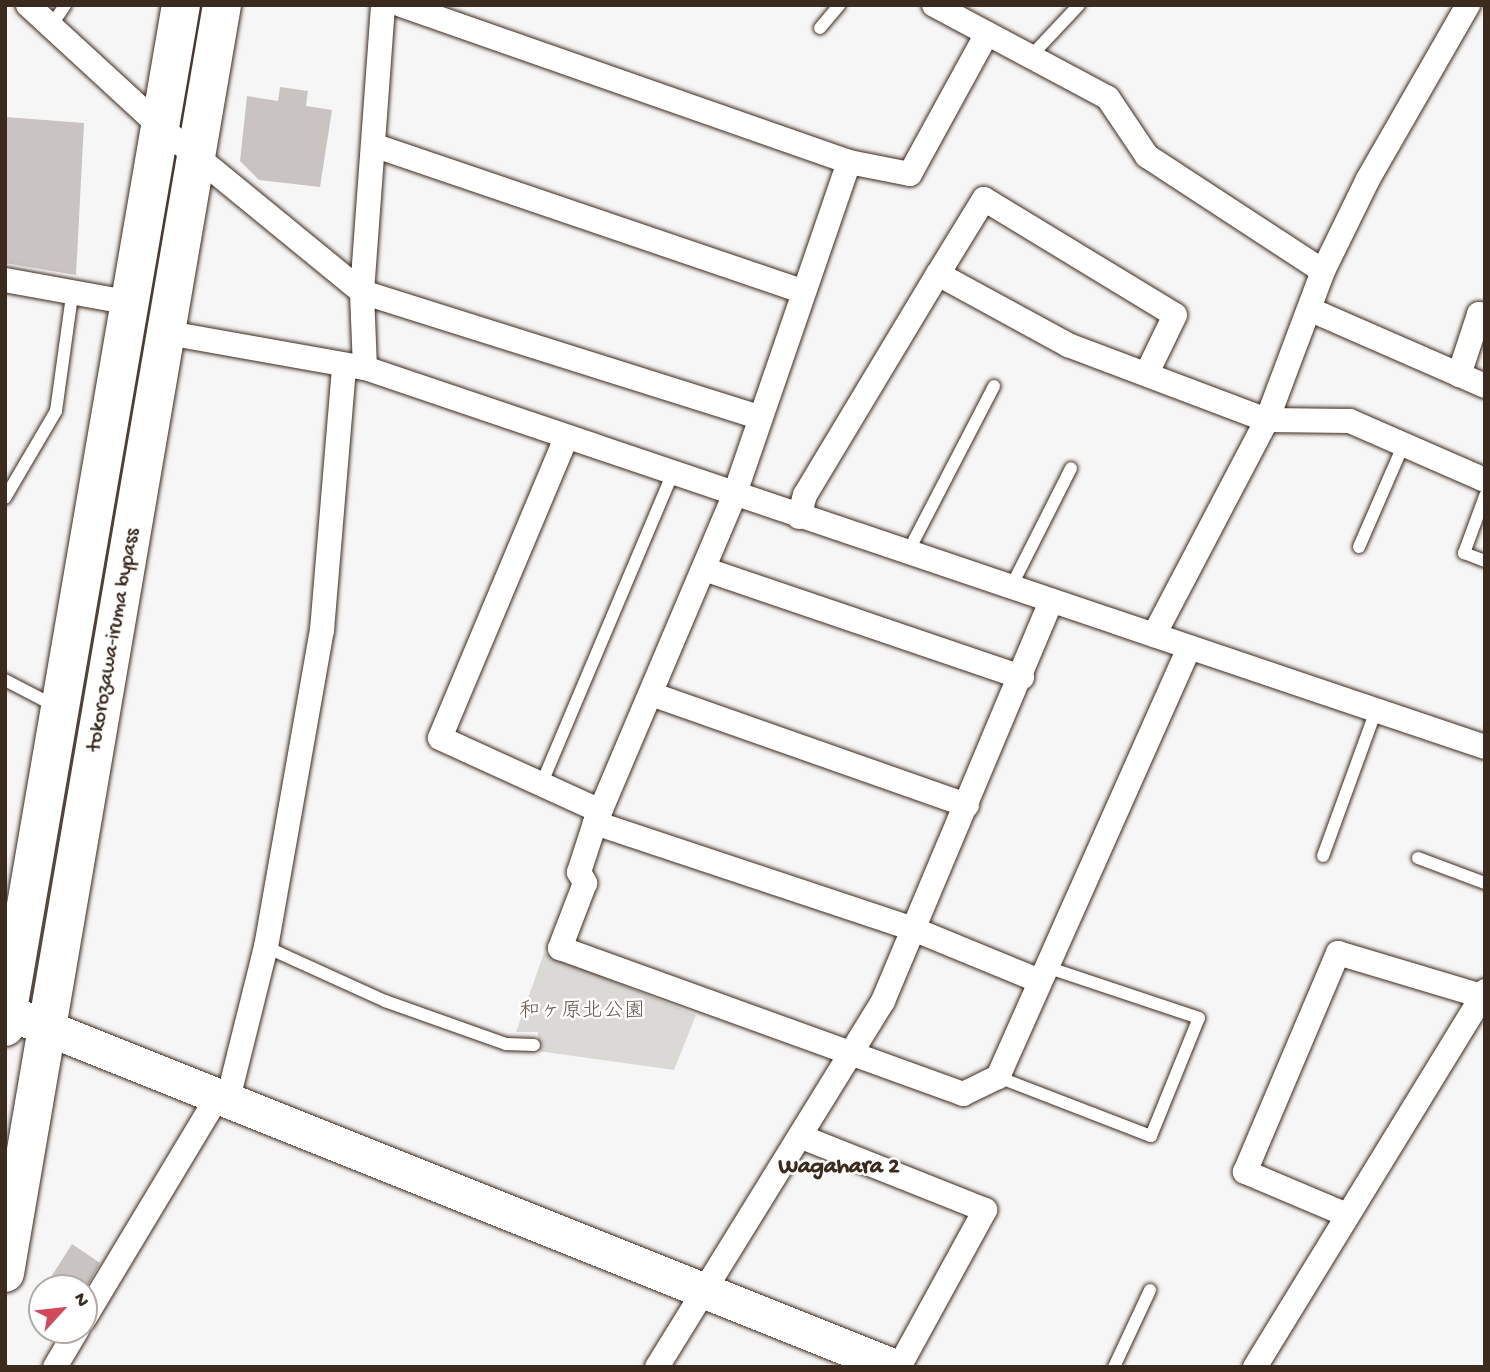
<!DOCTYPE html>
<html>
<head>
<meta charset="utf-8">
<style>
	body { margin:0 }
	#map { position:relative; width:1490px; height:1372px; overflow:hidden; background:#f7f6f6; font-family:"Gochi Hand","Klee One",sans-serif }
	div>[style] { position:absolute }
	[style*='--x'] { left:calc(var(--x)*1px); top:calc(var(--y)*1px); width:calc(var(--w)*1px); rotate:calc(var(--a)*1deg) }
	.green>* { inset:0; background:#dbd9d6 }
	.building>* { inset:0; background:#c9c3c1 }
	.roads { filter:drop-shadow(0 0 2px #3b2a1e) drop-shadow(0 0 2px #3b2a1e) }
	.lane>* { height:12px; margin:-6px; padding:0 6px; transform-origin:6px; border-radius:6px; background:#fff }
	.street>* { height:24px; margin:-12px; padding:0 12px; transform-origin:12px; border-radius:12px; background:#fff }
	.secondary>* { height:35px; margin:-17.5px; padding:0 17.5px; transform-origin:17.5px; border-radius:17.5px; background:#fff }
	.highway>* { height:38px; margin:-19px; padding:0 19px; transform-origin:19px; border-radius:19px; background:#fff }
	span { translate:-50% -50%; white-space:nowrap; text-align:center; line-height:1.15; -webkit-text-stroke:5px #fff; paint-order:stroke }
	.street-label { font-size:21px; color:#3b2a1e }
	.park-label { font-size:21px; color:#63564c }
	.neighbourhood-label { font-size:23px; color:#3b2a1e; font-weight:700 }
	.frame { position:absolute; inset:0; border:7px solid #3b2a1e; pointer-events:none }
	.north { position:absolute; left:28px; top:1274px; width:70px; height:70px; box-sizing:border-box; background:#fff; border:2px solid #b1aaa5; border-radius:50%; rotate:63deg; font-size:19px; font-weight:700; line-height:28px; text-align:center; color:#3b2a1e }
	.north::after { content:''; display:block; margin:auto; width:24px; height:32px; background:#d1495b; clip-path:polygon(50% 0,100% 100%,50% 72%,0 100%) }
</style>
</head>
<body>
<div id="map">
	<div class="green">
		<i style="clip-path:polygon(544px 953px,696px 1015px,674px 1070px,538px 1051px,538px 1032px,516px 1032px)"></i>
	</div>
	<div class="building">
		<i style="clip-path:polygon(280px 87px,308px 91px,306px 106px,332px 110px,320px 187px,259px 180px,240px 161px,247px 96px,278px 101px)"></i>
		<i style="clip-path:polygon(5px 117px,84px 123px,76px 275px,5px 263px)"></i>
		<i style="clip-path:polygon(72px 1244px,100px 1263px,87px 1286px,42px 1291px)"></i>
	</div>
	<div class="roads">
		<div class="lane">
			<i style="--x:51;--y:26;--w:25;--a:-56"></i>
			<i style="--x:820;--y:28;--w:30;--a:-50"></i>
			<i style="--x:1030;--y:57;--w:71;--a:-46.7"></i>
			<i style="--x:1485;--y:496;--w:61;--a:110.2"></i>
			<i style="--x:1464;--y:553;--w:22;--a:21"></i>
			<i style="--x:5;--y:498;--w:101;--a:-59.6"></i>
			<i style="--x:56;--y:411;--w:117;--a:-82.1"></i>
			<i style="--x:1359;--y:547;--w:110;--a:-66.5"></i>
			<i style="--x:908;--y:552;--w:187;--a:-62.6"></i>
			<i style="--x:1011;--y:587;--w:133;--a:-63.2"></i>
			<i style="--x:5;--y:680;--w:56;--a:27.5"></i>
			<i style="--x:541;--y:785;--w:334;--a:-67.1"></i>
			<i style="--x:1323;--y:856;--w:155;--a:-70"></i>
			<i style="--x:1418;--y:858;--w:72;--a:20.5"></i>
			<i style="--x:266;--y:947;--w:131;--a:24.4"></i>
			<i style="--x:385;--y:1001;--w:128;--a:19.6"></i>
			<i style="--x:506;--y:1044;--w:28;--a:2"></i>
			<i style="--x:998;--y:1077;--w:164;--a:21.1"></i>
			<i style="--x:1151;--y:1136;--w:127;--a:-67.9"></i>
			<i style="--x:1199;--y:1018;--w:160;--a:-161.5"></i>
			<i style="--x:1114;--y:1367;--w:85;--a:-64.9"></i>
		</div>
		<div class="street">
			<i style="--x:28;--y:5;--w:183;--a:42.6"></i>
			<i style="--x:163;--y:129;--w:257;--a:39.3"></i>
			<i style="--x:362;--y:292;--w:415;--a:17.5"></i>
			<i style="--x:401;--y:5;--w:475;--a:19.3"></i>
			<i style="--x:849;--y:162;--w:62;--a:11.1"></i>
			<i style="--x:910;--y:174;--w:156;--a:-61.3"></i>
			<i style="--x:934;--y:5;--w:197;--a:28.1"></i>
			<i style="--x:1108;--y:98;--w:70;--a:56.1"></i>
			<i style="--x:1147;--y:156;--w:210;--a:33.2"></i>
			<i style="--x:373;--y:145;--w:454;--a:18.8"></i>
			<i style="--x:849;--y:162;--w:353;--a:109"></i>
			<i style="--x:734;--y:496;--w:355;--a:113"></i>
			<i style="--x:595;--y:823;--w:52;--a:108.1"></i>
			<i style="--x:579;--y:872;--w:13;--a:61"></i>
			<i style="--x:585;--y:883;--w:70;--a:111"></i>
			<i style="--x:560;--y:948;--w:429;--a:19.9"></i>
			<i style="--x:963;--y:1094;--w:39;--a:-26"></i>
			<i style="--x:998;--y:1077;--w:469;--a:-66"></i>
			<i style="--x:938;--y:274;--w:88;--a:-58.5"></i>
			<i style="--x:984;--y:199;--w:223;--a:31.3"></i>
			<i style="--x:1175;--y:315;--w:64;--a:115.8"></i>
			<i style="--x:5;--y:280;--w:123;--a:10.3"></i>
			<i style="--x:1309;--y:309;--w:192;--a:23.6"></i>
			<i style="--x:168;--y:333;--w:200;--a:10.1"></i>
			<i style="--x:365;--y:368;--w:1182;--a:18.7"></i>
			<i style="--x:365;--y:368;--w:76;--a:-92.3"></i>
			<i style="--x:362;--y:292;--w:288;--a:-85.8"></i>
			<i style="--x:1459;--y:375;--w:64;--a:-71.8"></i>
			<i style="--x:1479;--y:314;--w:7;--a:27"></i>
			<i style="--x:566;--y:438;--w:325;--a:112.8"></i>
			<i style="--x:440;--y:738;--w:176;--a:24.5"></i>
			<i style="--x:799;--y:517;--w:23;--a:-75"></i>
			<i style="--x:805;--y:495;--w:258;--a:-59"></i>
			<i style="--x:938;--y:274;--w:148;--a:28.6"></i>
			<i style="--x:1068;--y:345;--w:213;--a:20.7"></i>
			<i style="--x:1267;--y:420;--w:83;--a:0.7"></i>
			<i style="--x:1350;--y:421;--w:147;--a:23.6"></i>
			<i style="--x:704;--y:569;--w:336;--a:18.8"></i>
			<i style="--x:1154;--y:635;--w:243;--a:-62.3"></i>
			<i style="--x:1267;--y:420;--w:159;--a:-69.4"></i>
			<i style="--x:1323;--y:271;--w:102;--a:-63.9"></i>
			<i style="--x:1368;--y:179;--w:201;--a:-60.1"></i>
			<i style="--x:651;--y:694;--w:335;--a:19.4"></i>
			<i style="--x:595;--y:823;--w:335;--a:18.4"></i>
			<i style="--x:913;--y:929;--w:137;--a:22.3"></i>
			<i style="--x:227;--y:1103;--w:161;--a:-76"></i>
			<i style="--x:266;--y:947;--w:322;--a:-80"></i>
			<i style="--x:322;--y:630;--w:263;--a:-85.2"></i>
			<i style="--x:802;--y:1137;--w:197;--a:21.7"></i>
			<i style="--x:985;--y:1210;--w:179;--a:118.7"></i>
			<i style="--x:1347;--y:1215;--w:111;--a:-157.1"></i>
			<i style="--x:1245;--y:1172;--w:238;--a:-67"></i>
			<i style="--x:1338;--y:953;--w:149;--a:16.7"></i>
			<i style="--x:84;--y:1319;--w:257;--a:-59"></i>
			<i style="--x:55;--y:1367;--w:43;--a:-59.3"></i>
			<i style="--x:657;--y:1367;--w:430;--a:-58.3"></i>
			<i style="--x:883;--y:1001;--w:432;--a:-67.2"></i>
			<i style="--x:1255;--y:1367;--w:441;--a:-58.5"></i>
		</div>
		<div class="secondary">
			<i style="--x:5;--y:1011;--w:959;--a:21.8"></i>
		</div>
		<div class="highway">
			<i style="--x:5;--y:1027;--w:1037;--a:-80.23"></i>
			<i style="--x:5;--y:1273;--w:1286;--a:-80.29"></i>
		</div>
	</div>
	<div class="street-label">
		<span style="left:115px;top:640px;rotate:-80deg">tokorozawa-iruma bypass</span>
	</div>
	<div class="park-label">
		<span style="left:582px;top:1013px">和ヶ原北公園</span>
	</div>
	<div class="neighbourhood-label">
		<span style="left:839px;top:1168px">Wagahara 2</span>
	</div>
	<div class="frame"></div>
	<div class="north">N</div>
</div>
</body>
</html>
